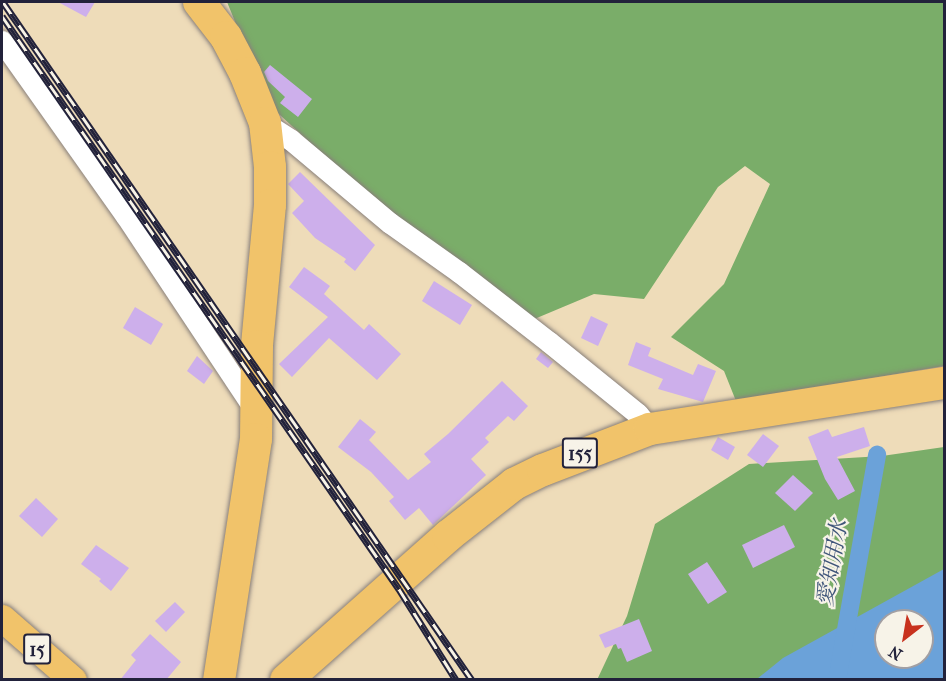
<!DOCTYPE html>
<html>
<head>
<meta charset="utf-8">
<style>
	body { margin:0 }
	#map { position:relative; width:946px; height:681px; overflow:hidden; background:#eedcb9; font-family:"IM FELL French Canon","Noto Serif JP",serif }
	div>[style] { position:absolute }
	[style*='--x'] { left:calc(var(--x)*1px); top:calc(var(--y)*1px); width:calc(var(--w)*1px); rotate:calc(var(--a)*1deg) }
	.forest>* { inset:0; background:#7aad69 }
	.water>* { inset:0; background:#6ba2d9 }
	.canal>* { height:18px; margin:-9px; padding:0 9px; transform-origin:9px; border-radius:9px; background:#6ba2d9 }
	.building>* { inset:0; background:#cdafeb }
	.roads { filter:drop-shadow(0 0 2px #887f7a) drop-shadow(0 0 2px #887f7a) }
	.minor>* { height:21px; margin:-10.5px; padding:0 10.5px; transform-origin:10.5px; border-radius:10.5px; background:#fff }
	.major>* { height:27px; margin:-13.5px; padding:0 13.5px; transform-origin:13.5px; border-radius:13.5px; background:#f1c36a }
	.highway>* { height:32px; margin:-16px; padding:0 16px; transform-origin:16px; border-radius:16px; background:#f1c36a }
	.rail>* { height:7px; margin-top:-3.5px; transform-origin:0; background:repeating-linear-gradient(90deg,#f7f3e8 0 14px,#22223b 0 28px); box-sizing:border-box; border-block:2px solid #22223b }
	span { translate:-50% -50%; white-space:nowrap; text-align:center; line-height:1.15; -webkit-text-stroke:4.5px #f7f3e8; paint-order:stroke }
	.shield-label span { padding:2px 4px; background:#f7f3e8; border:2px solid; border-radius:4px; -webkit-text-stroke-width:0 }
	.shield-label { font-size:20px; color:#22223b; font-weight:700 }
	.water-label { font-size:22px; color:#3f557a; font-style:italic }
	.frame { position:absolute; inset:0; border:3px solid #22223b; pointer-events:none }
	.north { position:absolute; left:874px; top:609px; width:60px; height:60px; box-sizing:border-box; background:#f7f3e8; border:2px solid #a29fa3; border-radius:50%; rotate:211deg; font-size:16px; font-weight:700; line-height:24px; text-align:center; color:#22223b }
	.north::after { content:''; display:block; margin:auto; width:21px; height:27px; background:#c8321e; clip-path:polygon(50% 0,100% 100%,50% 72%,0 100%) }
</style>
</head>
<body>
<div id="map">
	<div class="forest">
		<i style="clip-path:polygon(227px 2px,944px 2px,944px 366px,736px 401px,724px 371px,671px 337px,724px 284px,770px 184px,745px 166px,718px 187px,644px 299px,594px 294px,532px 320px,398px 223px,269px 105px)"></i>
		<i style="clip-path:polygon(evenodd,944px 447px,944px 679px,597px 680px,627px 616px,655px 524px,749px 464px,882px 456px,944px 447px,886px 621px,922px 621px,922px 657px,886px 657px,886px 621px)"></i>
	</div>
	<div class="water">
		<i style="clip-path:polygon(evenodd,944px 569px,944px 679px,757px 679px,783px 658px,944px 569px,886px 621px,922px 621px,922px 657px,886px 657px,886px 621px)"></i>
	</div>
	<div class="canal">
		<i style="--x:837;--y:680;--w:229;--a:-79.9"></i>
	</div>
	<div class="building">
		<i style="clip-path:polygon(58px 2px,95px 2px,86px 17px)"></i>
		<i style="clip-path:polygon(270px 65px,312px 99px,298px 117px,280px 103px,285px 97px,268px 81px,264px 72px)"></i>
		<i style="clip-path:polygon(300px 172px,375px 245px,355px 271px,344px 262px,346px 259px,315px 238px,292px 213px,304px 201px,288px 184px)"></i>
		<i style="clip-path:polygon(304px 267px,330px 286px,324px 294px,364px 330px,369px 324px,401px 354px,377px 380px,329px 338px,292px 377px,279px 364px,328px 317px,289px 287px)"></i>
		<i style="clip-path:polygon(434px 281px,472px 305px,460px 325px,422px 301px)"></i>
		<i style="clip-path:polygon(135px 307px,163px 324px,151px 345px,123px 328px)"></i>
		<i style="clip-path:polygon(591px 316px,608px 324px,598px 346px,581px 338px)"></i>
		<i style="clip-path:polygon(636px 342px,651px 348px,648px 356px,693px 375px,698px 364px,716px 371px,703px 402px,658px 389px,663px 379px,628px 365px)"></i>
		<i style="clip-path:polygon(541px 352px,553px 362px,548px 368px,536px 359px)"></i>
		<i style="clip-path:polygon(197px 356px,213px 371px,204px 384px,187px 371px)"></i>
		<i style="clip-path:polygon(502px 381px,528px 406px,514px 421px,508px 416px,485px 438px,489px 442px,471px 459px,486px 475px,433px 525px,419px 508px,405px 520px,389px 501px,394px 497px,371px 472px,338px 447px,360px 419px,376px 432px,369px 440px,408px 480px,431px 462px,424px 454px,448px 434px)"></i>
		<i style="clip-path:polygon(864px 427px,870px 446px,837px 457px,855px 491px,838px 500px,825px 479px,808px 437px,828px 429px,832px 437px)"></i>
		<i style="clip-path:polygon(763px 434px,779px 446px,763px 467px,747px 455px)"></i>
		<i style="clip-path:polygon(718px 437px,735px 447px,728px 460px,711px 450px)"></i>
		<i style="clip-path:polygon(793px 475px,813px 493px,795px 511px,775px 493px)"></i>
		<i style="clip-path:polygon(36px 498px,58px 519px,42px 537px,19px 516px)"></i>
		<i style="clip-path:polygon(784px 525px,795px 547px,753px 568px,742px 545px)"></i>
		<i style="clip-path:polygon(96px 545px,129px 568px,111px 591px,99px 581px,101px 579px,81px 564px)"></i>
		<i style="clip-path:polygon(707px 562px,727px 592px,708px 604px,688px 574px)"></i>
		<i style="clip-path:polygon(175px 602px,185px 612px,166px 632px,155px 621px)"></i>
		<i style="clip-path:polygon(639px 619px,652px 651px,627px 662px,621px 648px,618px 649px,616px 644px,605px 648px,599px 635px)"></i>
		<i style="clip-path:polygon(150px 634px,181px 662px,166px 680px,120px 680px,136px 660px,131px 655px)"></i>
	</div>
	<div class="roads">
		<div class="minor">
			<i style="--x:2;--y:41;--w:214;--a:54.7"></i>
			<i style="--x:126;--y:216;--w:235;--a:56.4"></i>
			<i style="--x:265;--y:123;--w:31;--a:33"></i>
			<i style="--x:291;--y:140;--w:129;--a:40"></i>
			<i style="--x:390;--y:223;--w:85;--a:35.4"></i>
			<i style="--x:459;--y:272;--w:114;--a:37.9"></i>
			<i style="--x:549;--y:342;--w:114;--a:39"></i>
			<i style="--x:638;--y:414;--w:19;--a:51"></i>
		</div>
		<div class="major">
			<i style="--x:2;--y:618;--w:94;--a:41.1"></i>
		</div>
		<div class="highway">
			<i style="--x:199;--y:2;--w:44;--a:52.4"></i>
			<i style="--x:226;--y:37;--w:41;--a:62.2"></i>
			<i style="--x:245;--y:73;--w:54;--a:68.2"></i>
			<i style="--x:265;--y:123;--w:44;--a:83.5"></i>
			<i style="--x:270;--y:167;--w:38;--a:90"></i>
			<i style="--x:270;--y:205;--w:142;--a:95.3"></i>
			<i style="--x:257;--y:346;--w:93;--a:90.6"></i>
			<i style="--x:256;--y:439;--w:244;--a:98.7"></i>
			<i style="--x:286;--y:680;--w:217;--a:-41.6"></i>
			<i style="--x:448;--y:536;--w:84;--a:-38.2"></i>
			<i style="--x:514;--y:484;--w:32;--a:-26"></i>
			<i style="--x:543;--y:470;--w:115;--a:-21"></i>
			<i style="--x:650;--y:429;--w:298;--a:-8.9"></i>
		</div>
	</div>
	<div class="rail">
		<i style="--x:3;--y:2;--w:824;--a:55.33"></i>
		<i style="--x:2;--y:16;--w:697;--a:55.28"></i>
		<i style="--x:399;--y:589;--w:107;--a:57.9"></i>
	</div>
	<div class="shield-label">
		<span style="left:580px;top:453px">155</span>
		<span style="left:37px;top:649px">15</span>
	</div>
	<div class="water-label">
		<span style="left:833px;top:563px;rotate:-80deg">愛知用水</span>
	</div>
	<div class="frame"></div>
	<div class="north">N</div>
</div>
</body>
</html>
